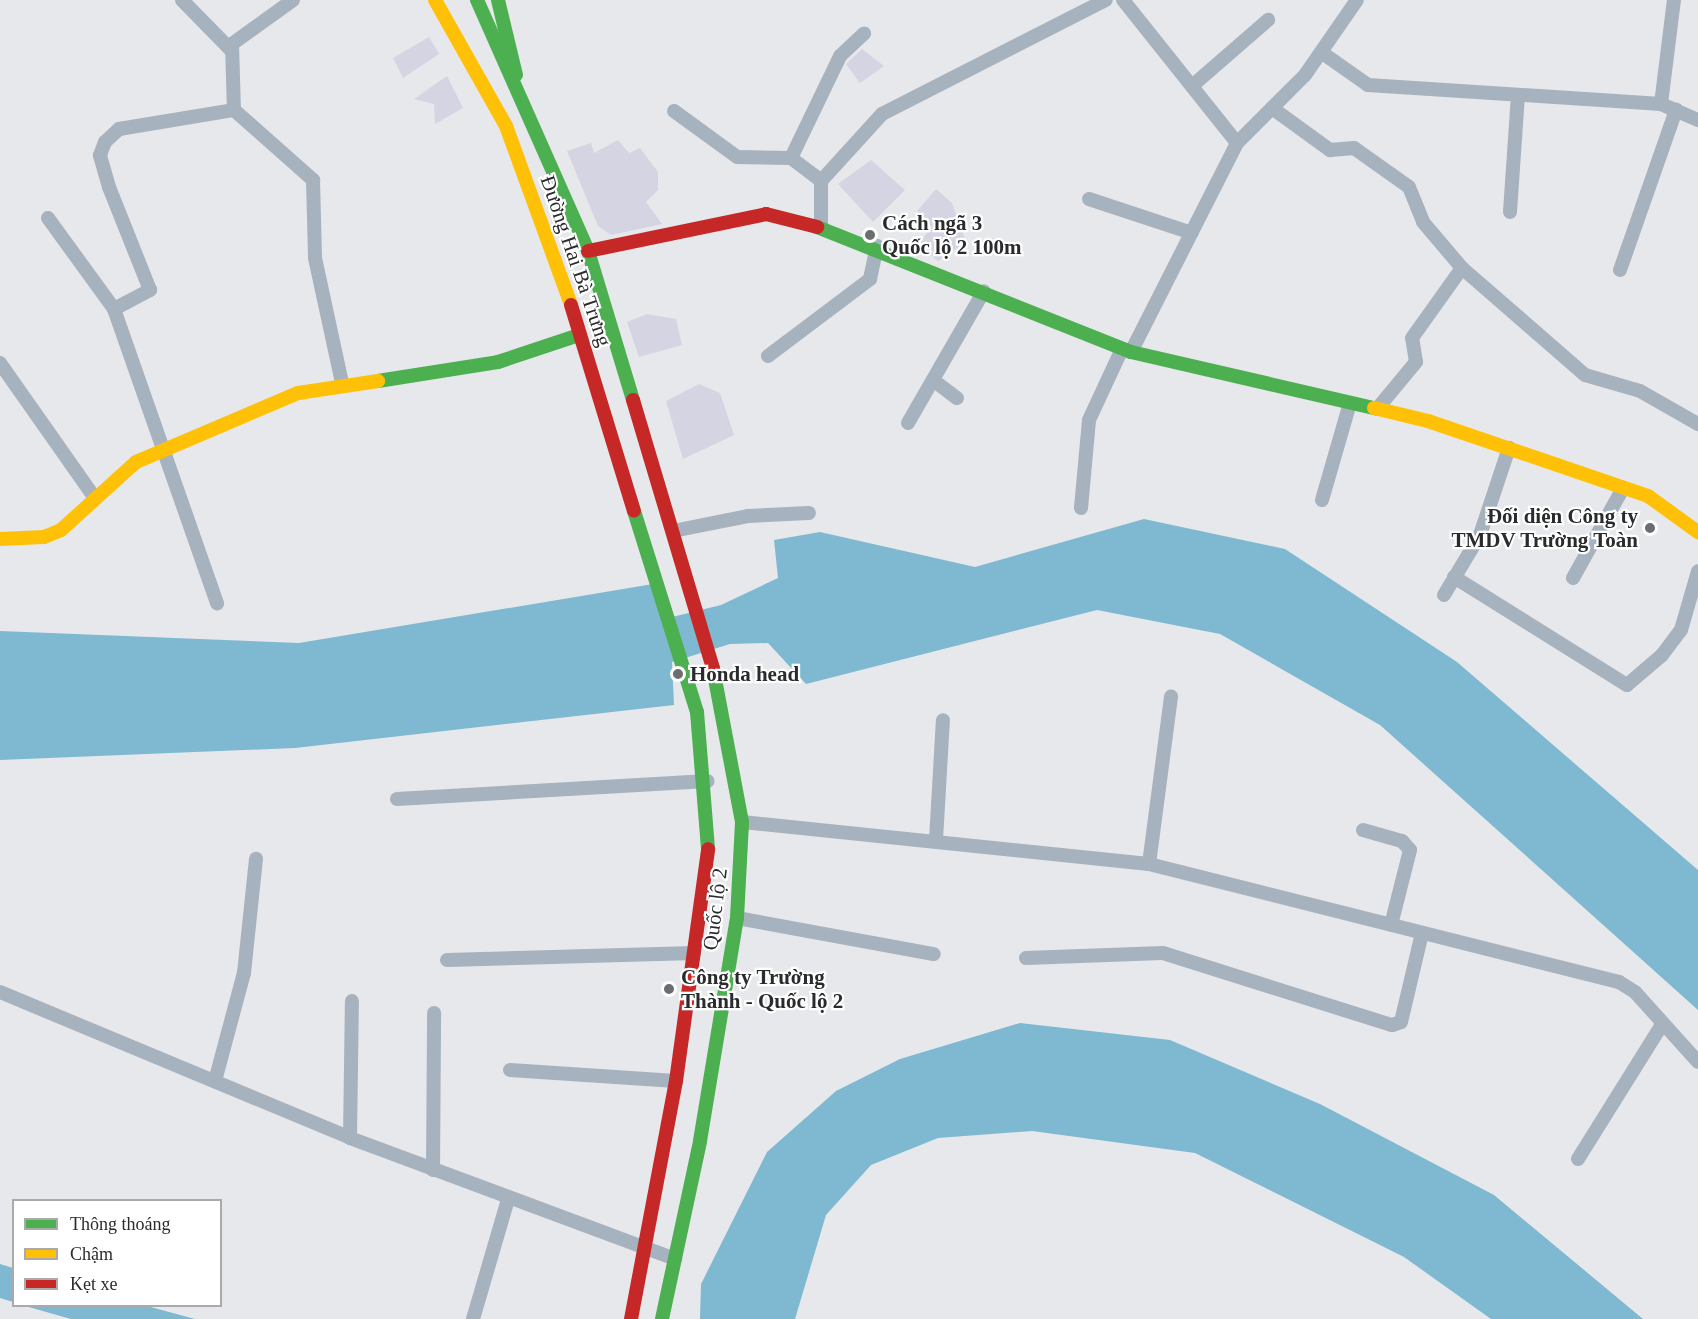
<!DOCTYPE html>
<html>
<head>
<meta charset="utf-8">
<style>
	body { margin:0 }
	#map { position:relative; width:1698px; height:1319px; overflow:hidden; background:#e7e8eb; font-family:"Times New Roman",serif }
	div>[style] { position:absolute }
	[style*='--x'] { left:calc(var(--x)*1px); top:calc(var(--y)*1px); width:calc(var(--w)*1px); rotate:calc(var(--a)*1deg) }
	.water>* { inset:0; background:#7eb9d1 }
	.building>* { inset:0; background:#d5d4e2 }
	.street>* { height:14px; margin:-7px; padding:0 7px; transform-origin:7px; border-radius:7px; background:#a6b2be }
	.fast>* { height:14px; margin:-7px; padding:0 7px; transform-origin:7px; border-radius:7px; background:#4caf50 }
	.slow>* { height:14px; margin:-7px; padding:0 7px; transform-origin:7px; border-radius:7px; background:#ffc107 }
	.jam>* { height:14px; margin:-7px; padding:0 7px; transform-origin:7px; border-radius:7px; background:#c62828 }
	.dots>* { width:16px; height:16px; translate:-50% -50%; box-sizing:border-box; border:3px solid #fff; border-radius:50% }
	span { translate:-50% -50%; white-space:nowrap; text-align:center; line-height:1.15; -webkit-text-stroke:4.5px #fff; paint-order:stroke }
	.poi-label { font-size:21px; color:#2a2b2d; font-weight:700 }
	.left { translate:0 -50%; text-align:left }
	.right { translate:-100% -50%; text-align:right }
	.street-label { font-size:21px; color:#2a2b2d }
	.legend { position:absolute; left:12px; top:1199px; width:210px; height:108px; box-sizing:border-box; background:#fff; border:2px solid #aaaaab; margin:0; padding:8px 10px; list-style:none; font-size:18px; color:#2a2b2d }
	.legend li { display:flex; align-items:center; gap:12px; height:30px }
	.legend b { width:30px; border:2px solid #aaaaab }
</style>
</head>
<body>
<div id="map">
	<div class="water">
		<i style="clip-path:polygon(1144px 519px,1285px 549px,1457px 662px,1698px 870px,1698px 1010px,1380px 725px,1220px 634px,1097px 610px,806px 684px,768px 643px,730px 644px,672px 662px,674px 705px,295px 748px,0 760px,0 631px,299px 643px,653px 584px,664px 619px,721px 605px,778px 578px,774px 540px,820px 532px,975px 567px)"></i>
		<i style="clip-path:polygon(1020px 1023px,1170px 1040px,1320px 1104px,1494px 1195px,1643px 1319px,1491px 1319px,1404px 1257px,1195px 1153px,1032px 1131px,938px 1138px,871px 1165px,826px 1215px,795px 1319px,700px 1319px,701px 1284px,767px 1152px,836px 1091px,900px 1059px)"></i>
		<i style="clip-path:polygon(0 1264px,13px 1268px,13px 1302px,0 1298px)"></i>
		<i style="clip-path:polygon(25px 1306px,147px 1306px,195px 1319px,71px 1319px)"></i>
	</div>
	<div class="building">
		<i style="clip-path:polygon(429px 37px,439px 54px,403px 78px,393px 58px)"></i>
		<i style="clip-path:polygon(862px 49px,884px 66px,860px 83px,846px 64px)"></i>
		<i style="clip-path:polygon(447px 76px,463px 108px,435px 124px,434px 104px,414px 99px)"></i>
		<i style="clip-path:polygon(618px 140px,629px 153px,640px 148px,658px 172px,658px 190px,646px 202px,662px 224px,611px 235px,598px 226px,567px 151px,591px 143px,594px 153px)"></i>
		<i style="clip-path:polygon(871px 160px,905px 190px,873px 222px,838px 184px)"></i>
		<i style="clip-path:polygon(936px 189px,952px 203px,966px 242px,938px 261px,918px 244px,932px 227px,917px 211px)"></i>
		<i style="clip-path:polygon(647px 314px,676px 319px,682px 345px,639px 357px,627px 322px)"></i>
		<i style="clip-path:polygon(699px 384px,720px 393px,734px 435px,683px 459px,666px 401px)"></i>
	</div>
	<div class="street">
		<i style="--x:182;--y:0;--w:71;--a:45.6"></i>
		<i style="--x:293;--y:0;--w:75;--a:144.2"></i>
		<i style="--x:232;--y:44;--w:66;--a:88.3"></i>
		<i style="--x:234;--y:110;--w:106;--a:41.5"></i>
		<i style="--x:313;--y:180;--w:78;--a:88.5"></i>
		<i style="--x:315;--y:258;--w:128;--a:77.8"></i>
		<i style="--x:1123;--y:0;--w:183;--a:51.4"></i>
		<i style="--x:1321;--y:52;--w:57;--a:35.1"></i>
		<i style="--x:1368;--y:85;--w:294;--a:3.7"></i>
		<i style="--x:1661;--y:104;--w:40;--a:23.4"></i>
		<i style="--x:1192;--y:86;--w:101;--a:-41"></i>
		<i style="--x:1661;--y:104;--w:105;--a:-82.9"></i>
		<i style="--x:1272;--y:108;--w:72;--a:35.9"></i>
		<i style="--x:1330;--y:150;--w:24;--a:-5"></i>
		<i style="--x:1354;--y:148;--w:67;--a:35.3"></i>
		<i style="--x:1409;--y:187;--w:38;--a:68"></i>
		<i style="--x:1423;--y:222;--w:60;--a:49.7"></i>
		<i style="--x:1462;--y:268;--w:163;--a:41"></i>
		<i style="--x:1585;--y:375;--w:57;--a:16.2"></i>
		<i style="--x:1640;--y:391;--w:67;--a:29.6"></i>
		<i style="--x:674;--y:111;--w:78;--a:36.1"></i>
		<i style="--x:737;--y:157;--w:54;--a:1.1"></i>
		<i style="--x:791;--y:158;--w:38;--a:37"></i>
		<i style="--x:791;--y:158;--w:113;--a:-64.3"></i>
		<i style="--x:840;--y:56;--w:33;--a:-43"></i>
		<i style="--x:1089;--y:199;--w:108;--a:18.3"></i>
		<i style="--x:1510;--y:212;--w:117;--a:-86.1"></i>
		<i style="--x:48;--y:218;--w:112;--a:54"></i>
		<i style="--x:114;--y:309;--w:312;--a:70.7"></i>
		<i style="--x:821;--y:227;--w:46;--a:-90"></i>
		<i style="--x:821;--y:181;--w:91;--a:-47.7"></i>
		<i style="--x:882;--y:114;--w:251;--a:-27"></i>
		<i style="--x:1620;--y:270;--w:170;--a:-70.7"></i>
		<i style="--x:114;--y:309;--w:41;--a:-27.8"></i>
		<i style="--x:150;--y:290;--w:111;--a:-111.7"></i>
		<i style="--x:109;--y:187;--w:33;--a:-106"></i>
		<i style="--x:100;--y:155;--w:14;--a:-69"></i>
		<i style="--x:105;--y:142;--w:19;--a:-43"></i>
		<i style="--x:119;--y:129;--w:117;--a:-9.4"></i>
		<i style="--x:1131;--y:352;--w:234;--a:-63.1"></i>
		<i style="--x:1237;--y:143;--w:96;--a:-45"></i>
		<i style="--x:1305;--y:75;--w:91;--a:-55.3"></i>
		<i style="--x:768;--y:356;--w:128;--a:-37"></i>
		<i style="--x:870;--y:279;--w:34;--a:-78"></i>
		<i style="--x:0;--y:363;--w:165;--a:54.9"></i>
		<i style="--x:933;--y:380;--w:30;--a:37"></i>
		<i style="--x:1377;--y:409;--w:61;--a:-50.3"></i>
		<i style="--x:1416;--y:362;--w:24;--a:-99"></i>
		<i style="--x:1412;--y:338;--w:86;--a:-54.5"></i>
		<i style="--x:908;--y:423;--w:152;--a:-60.1"></i>
		<i style="--x:1322;--y:500;--w:101;--a:-73.9"></i>
		<i style="--x:1081;--y:508;--w:88;--a:-84.8"></i>
		<i style="--x:1089;--y:420;--w:78;--a:-65.1"></i>
		<i style="--x:673;--y:531;--w:76;--a:-11.3"></i>
		<i style="--x:748;--y:516;--w:61;--a:-2.8"></i>
		<i style="--x:1454;--y:577;--w:204;--a:32"></i>
		<i style="--x:1627;--y:685;--w:46;--a:-40.6"></i>
		<i style="--x:1662;--y:655;--w:31;--a:-53"></i>
		<i style="--x:1681;--y:630;--w:61;--a:-73.9"></i>
		<i style="--x:1573;--y:578;--w:103;--a:-60.9"></i>
		<i style="--x:1444;--y:595;--w:70;--a:-59"></i>
		<i style="--x:1480;--y:535;--w:92;--a:-71.6"></i>
		<i style="--x:397;--y:799;--w:311;--a:-3.3"></i>
		<i style="--x:742;--y:822;--w:409;--a:5.9"></i>
		<i style="--x:1149;--y:864;--w:485;--a:14.1"></i>
		<i style="--x:1619;--y:982;--w:19;--a:32"></i>
		<i style="--x:1635;--y:992;--w:94;--a:48"></i>
		<i style="--x:1363;--y:830;--w:41;--a:15.8"></i>
		<i style="--x:1402;--y:841;--w:12;--a:48"></i>
		<i style="--x:1410;--y:850;--w:77;--a:104.2"></i>
		<i style="--x:936;--y:840;--w:120;--a:-86.7"></i>
		<i style="--x:1149;--y:864;--w:169;--a:-82.5"></i>
		<i style="--x:737;--y:918;--w:200;--a:10.4"></i>
		<i style="--x:1026;--y:958;--w:137;--a:-2.1"></i>
		<i style="--x:1163;--y:953;--w:240;--a:17.5"></i>
		<i style="--x:1392;--y:1025;--w:9;--a:-18"></i>
		<i style="--x:1401;--y:1022;--w:91;--a:-76.7"></i>
		<i style="--x:447;--y:960;--w:247;--a:-1.6"></i>
		<i style="--x:0;--y:992;--w:379;--a:22.6"></i>
		<i style="--x:350;--y:1138;--w:347;--a:20.4"></i>
		<i style="--x:510;--y:1070;--w:166;--a:3.8"></i>
		<i style="--x:215;--y:1081;--w:112;--a:-75"></i>
		<i style="--x:244;--y:973;--w:115;--a:-84"></i>
		<i style="--x:350;--y:1138;--w:137;--a:-89.2"></i>
		<i style="--x:1578;--y:1159;--w:160;--a:-58"></i>
		<i style="--x:433;--y:1170;--w:157;--a:-89.6"></i>
		<i style="--x:473;--y:1319;--w:125;--a:-73.7"></i>
	</div>
	<div class="fast">
		<i style="--x:477;--y:0;--w:274;--a:66.1"></i>
		<i style="--x:588;--y:251;--w:156;--a:73.2"></i>
		<i style="--x:498;--y:0;--w:77;--a:76.5"></i>
		<i style="--x:817;--y:227;--w:338;--a:21.7"></i>
		<i style="--x:1131;--y:352;--w:249;--a:13"></i>
		<i style="--x:378;--y:381;--w:121;--a:-9"></i>
		<i style="--x:498;--y:362;--w:85;--a:-18.4"></i>
		<i style="--x:634;--y:511;--w:211;--a:72.6"></i>
		<i style="--x:697;--y:712;--w:137;--a:85.4"></i>
		<i style="--x:662;--y:1319;--w:182;--a:-77.9"></i>
		<i style="--x:700;--y:1141;--w:226;--a:-80.6"></i>
		<i style="--x:737;--y:918;--w:96;--a:-87"></i>
		<i style="--x:742;--y:822;--w:157;--a:-100.7"></i>
	</div>
	<div class="slow">
		<i style="--x:435;--y:0;--w:145;--a:60.6"></i>
		<i style="--x:506;--y:126;--w:190;--a:70"></i>
		<i style="--x:1374;--y:408;--w:56;--a:13.5"></i>
		<i style="--x:1428;--y:421;--w:232;--a:18.8"></i>
		<i style="--x:1648;--y:496;--w:62;--a:35.8"></i>
		<i style="--x:0;--y:539;--w:44;--a:-2.6"></i>
		<i style="--x:44;--y:537;--w:18;--a:-22"></i>
		<i style="--x:61;--y:530;--w:101;--a:-42.2"></i>
		<i style="--x:136;--y:462;--w:176;--a:-23.1"></i>
		<i style="--x:298;--y:393;--w:81;--a:-8.5"></i>
	</div>
	<div class="jam">
		<i style="--x:588;--y:251;--w:182;--a:-11.7"></i>
		<i style="--x:766;--y:214;--w:53;--a:14.3"></i>
		<i style="--x:571;--y:305;--w:215;--a:73"></i>
		<i style="--x:633;--y:400;--w:280;--a:73.4"></i>
		<i style="--x:631;--y:1319;--w:242;--a:-79.3"></i>
		<i style="--x:676;--y:1081;--w:234;--a:-82.1"></i>
	</div>
	<div class="dots">
		<i style="left:870px;top:235px;background:#6c6d70"></i>
		<i style="left:1650px;top:528px;background:#6c6d70"></i>
		<i style="left:678px;top:674px;background:#6c6d70"></i>
		<i style="left:669px;top:989px;background:#6c6d70"></i>
	</div>
	<div class="poi-label">
		<span class="left" style="left:882px;top:235px">Cách ngã 3<br>Quốc lộ 2 100m</span>
		<span class="right" style="left:1638px;top:528px">Đối diện Công ty<br>TMDV Trường Toàn</span>
		<span class="left" style="left:690px;top:674px">Honda head</span>
		<span class="left" style="left:681px;top:989px">Công ty Trường<br>Thành - Quốc lộ 2</span>
	</div>
	<div class="street-label">
		<span style="left:576px;top:261px;rotate:71deg">Đường Hai Bà Trưng</span>
		<span style="left:715px;top:909px;rotate:-83deg">Quốc lộ 2</span>
	</div>
	<ul class="legend">
	<li><b style="height:8px;background:#4caf50"></b>Thông thoáng</li>
	<li><b style="height:8px;background:#ffc107"></b>Chậm</li>
	<li><b style="height:8px;background:#c62828"></b>Kẹt xe</li>
	</ul>
</div>
</body>
</html>
